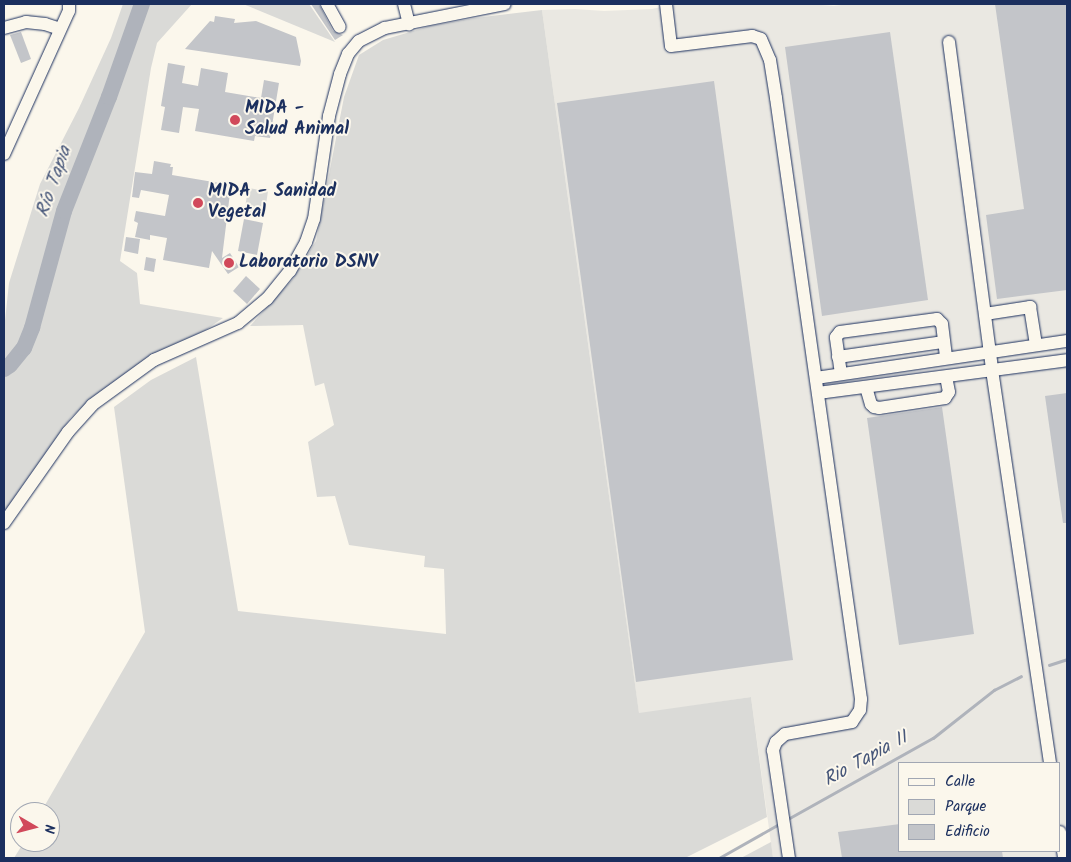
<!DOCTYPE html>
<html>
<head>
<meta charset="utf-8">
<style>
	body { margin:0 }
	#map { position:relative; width:1071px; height:862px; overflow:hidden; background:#fbf7ec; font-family:Kalam,sans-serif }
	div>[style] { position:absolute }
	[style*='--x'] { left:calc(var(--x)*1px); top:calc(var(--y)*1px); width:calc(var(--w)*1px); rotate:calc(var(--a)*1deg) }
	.built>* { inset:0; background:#eae8e2 }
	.green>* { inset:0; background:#dadad7 }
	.stream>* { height:2.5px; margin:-1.25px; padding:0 1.25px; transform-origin:1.25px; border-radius:1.25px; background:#afb3bb }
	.river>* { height:16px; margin:-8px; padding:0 8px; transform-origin:8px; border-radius:8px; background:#afb3bb }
	.building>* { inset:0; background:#c3c5c9 }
	.roads { filter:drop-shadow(0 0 1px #1b2f5e) drop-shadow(0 0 1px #1b2f5e) }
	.minor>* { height:12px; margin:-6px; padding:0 6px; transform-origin:6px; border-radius:6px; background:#fbf7ec }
	.dots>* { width:14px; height:14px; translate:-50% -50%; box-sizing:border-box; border:2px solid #fbf7ec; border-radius:50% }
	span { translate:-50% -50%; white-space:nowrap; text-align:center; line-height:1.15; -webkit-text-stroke:4px #fbf7ec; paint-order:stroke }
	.poi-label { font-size:18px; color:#1b2f5e; font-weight:700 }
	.left { translate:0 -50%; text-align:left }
	.water-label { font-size:19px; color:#47577a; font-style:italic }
	.frame { position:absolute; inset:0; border:5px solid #1b2f5e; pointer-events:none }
	.legend { position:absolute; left:898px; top:762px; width:162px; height:90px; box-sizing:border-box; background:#fbf7ec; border:1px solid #a1a7b3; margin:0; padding:6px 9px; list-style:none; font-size:15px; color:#1b2f5e }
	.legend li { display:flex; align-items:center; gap:10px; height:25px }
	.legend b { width:25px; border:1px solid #a1a7b3 }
	.north { position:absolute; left:10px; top:802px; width:50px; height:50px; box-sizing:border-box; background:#fbf7ec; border:1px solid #a1a7b3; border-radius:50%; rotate:98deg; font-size:14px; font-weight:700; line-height:20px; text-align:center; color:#1b2f5e }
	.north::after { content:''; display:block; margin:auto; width:18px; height:22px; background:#d1495b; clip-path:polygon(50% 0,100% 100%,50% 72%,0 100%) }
</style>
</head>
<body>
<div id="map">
	<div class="built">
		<i style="clip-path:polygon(evenodd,675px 4px,809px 4px,834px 6px,849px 4px,1067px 4px,1067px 858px,773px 858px,751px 697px,639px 714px,542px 10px,575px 9px,604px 11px,652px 9px,675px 4px,900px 763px,1060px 763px,1060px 851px,900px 851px,900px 763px)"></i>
	</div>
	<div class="green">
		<i style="clip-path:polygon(123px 4px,192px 4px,157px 43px,151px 68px,120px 261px,137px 273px,140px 304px,223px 318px,204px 331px,151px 355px,100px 392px,71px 417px,4px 513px,4px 330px,9px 283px,40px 184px,79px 108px,111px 38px)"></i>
		<i style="clip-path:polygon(243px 4px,309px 4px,335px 42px)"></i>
		<i style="clip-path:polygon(542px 10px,639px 713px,751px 697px,767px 817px,685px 858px,14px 858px,24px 842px,50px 842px,50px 812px,41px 812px,145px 632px,114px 407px,151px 380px,196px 357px,238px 611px,446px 634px,444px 569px,424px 567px,425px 556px,349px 545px,335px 496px,317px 497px,308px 442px,334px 425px,324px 383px,315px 386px,303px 325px,250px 326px,292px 280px,316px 241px,344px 97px,359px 55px,383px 40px,430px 26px,475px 18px)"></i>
		<i style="clip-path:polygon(248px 188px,268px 191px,264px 218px,244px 215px)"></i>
		<i style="clip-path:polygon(771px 842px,773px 858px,741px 858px)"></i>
	</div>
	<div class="stream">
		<i style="--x:1049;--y:665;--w:19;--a:-18"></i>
		<i style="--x:786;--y:820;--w:168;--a:-29.2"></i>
		<i style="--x:933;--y:738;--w:78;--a:-38.2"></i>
		<i style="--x:994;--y:690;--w:30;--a:-27"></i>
		<i style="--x:719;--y:858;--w:69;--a:-29.5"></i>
	</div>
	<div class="river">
		<i style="--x:4;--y:369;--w:7;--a:-34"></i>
		<i style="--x:10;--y:365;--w:22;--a:-51"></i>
		<i style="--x:24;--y:348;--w:22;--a:-68"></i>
		<i style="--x:32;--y:328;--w:121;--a:-74.7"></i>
		<i style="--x:64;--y:211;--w:123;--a:-68.5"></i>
		<i style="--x:109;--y:97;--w:99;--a:-70.5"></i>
	</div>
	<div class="building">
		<i style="clip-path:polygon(311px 4px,319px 4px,333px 31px,343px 35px,335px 40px)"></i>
		<i style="clip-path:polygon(995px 4px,1067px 4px,1067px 290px,997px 299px,986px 215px,1024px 209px)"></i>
		<i style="clip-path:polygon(215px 16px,235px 19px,234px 23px,256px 21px,296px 37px,301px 61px,300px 66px,185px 49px,210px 21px,214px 22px)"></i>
		<i style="clip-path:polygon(21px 32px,31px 59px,21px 63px,10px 35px)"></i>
		<i style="clip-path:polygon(890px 32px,928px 300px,822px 316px,785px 47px)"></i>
		<i style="clip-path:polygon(168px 63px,185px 66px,182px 83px,198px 86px,201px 68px,228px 73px,225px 92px,261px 98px,264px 80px,279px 83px,270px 138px,255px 136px,254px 141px,195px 131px,199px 109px,183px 107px,179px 133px,161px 130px,165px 107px,161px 106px)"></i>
		<i style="clip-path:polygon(714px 81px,793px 660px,636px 682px,557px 103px)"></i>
		<i style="clip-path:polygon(154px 161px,171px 164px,170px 167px,173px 167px,172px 175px,231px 185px,222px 258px,230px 253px,239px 267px,228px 274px,212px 251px,209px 268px,163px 260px,167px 238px,150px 235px,150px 240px,135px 237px,138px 223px,134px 221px,136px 211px,165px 216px,169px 195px,141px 190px,139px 198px,132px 197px,135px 172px,152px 174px)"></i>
		<i style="clip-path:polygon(244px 219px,263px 223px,257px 255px,238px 251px)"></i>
		<i style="clip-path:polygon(126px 237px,140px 239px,138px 254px,124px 251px)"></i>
		<i style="clip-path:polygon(146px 257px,156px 259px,154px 272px,144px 270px)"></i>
		<i style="clip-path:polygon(246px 276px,260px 289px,247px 304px,233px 291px)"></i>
		<i style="clip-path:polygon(1067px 393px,1067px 523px,1063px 523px,1045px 396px)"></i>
		<i style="clip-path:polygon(942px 407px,974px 634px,899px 645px,867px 418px)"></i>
		<i style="clip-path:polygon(900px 824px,900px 851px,1002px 851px,1003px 858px,842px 858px,838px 832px)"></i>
	</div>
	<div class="roads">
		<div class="minor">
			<i style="--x:327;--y:4;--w:26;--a:61"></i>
			<i style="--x:404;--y:4;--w:21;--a:76"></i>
			<i style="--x:666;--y:4;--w:42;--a:83.2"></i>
			<i style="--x:671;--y:46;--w:82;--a:-7"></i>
			<i style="--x:752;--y:36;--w:9;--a:18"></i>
			<i style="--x:761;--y:39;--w:23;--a:67"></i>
			<i style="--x:770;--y:60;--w:38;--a:81"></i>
			<i style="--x:776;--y:98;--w:607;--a:81.95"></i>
			<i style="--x:861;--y:699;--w:11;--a:95"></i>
			<i style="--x:860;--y:710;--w:14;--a:124"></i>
			<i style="--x:852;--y:722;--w:68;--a:169.8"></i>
			<i style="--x:785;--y:734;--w:12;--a:138"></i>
			<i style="--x:776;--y:742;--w:9;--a:111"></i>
			<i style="--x:773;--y:750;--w:109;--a:81.6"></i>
			<i style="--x:4;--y:28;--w:23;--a:-15"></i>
			<i style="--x:26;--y:22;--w:19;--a:6"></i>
			<i style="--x:45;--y:24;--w:16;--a:18"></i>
			<i style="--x:949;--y:42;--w:331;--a:82.5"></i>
			<i style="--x:992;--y:370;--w:397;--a:81.6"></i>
			<i style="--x:4;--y:154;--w:157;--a:-65.6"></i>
			<i style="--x:69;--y:11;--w:7;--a:-90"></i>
			<i style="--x:985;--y:314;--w:46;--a:-8.8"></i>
			<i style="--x:1030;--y:307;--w:38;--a:81"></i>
			<i style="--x:838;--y:357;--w:107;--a:-8.1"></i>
			<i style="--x:841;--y:374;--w:37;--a:-98"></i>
			<i style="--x:836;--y:337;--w:6;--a:-51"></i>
			<i style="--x:840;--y:332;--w:98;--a:-7.6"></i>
			<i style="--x:937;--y:319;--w:7;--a:45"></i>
			<i style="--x:942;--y:324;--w:34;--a:83"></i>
			<i style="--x:816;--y:378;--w:254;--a:-8.4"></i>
			<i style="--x:866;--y:387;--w:18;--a:74"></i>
			<i style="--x:871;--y:404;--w:4;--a:45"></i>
			<i style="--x:874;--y:407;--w:5;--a:11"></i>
			<i style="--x:879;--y:408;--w:67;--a:-8.6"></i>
			<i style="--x:945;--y:398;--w:7;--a:-56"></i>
			<i style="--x:949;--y:392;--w:15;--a:-101"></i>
			<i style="--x:818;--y:393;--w:251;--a:-7.5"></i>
			<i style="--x:4;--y:523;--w:111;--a:-54.9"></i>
			<i style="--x:68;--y:432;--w:36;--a:-48"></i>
			<i style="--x:92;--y:405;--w:77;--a:-36"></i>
			<i style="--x:154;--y:360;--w:92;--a:-23.8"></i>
			<i style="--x:238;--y:323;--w:38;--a:-40"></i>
			<i style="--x:267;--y:299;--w:36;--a:-51"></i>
			<i style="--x:290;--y:271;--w:33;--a:-61"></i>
			<i style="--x:306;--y:242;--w:24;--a:-71"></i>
			<i style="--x:314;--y:219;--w:104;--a:-81.7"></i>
			<i style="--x:329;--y:116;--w:43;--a:-75.3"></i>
			<i style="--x:340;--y:74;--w:22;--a:-68"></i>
			<i style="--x:348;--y:54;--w:17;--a:-50"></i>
			<i style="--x:359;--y:41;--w:29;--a:-27"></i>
			<i style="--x:385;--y:28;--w:122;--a:-11.3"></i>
			<i style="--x:1060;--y:832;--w:26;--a:81"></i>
		</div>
	</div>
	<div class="dots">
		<i style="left:235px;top:120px;background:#d1495b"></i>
		<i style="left:198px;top:203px;background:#d1495b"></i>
		<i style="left:229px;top:263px;background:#d1495b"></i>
	</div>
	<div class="poi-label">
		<span class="left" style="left:245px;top:120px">MIDA -<br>Salud Animal</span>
		<span class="left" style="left:208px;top:203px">MIDA - Sanidad<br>Vegetal</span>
		<span class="left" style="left:239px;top:263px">Laboratorio DSNV</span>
	</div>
	<div class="water-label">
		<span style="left:55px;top:182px;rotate:-71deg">Río Tapia</span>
		<span style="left:866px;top:760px;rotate:-29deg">Rio Tapia II</span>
	</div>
	<div class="frame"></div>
	<ul class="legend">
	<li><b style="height:6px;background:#fbf7ec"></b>Calle</li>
	<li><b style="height:14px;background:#dadad7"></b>Parque</li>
	<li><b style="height:14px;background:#c3c5c9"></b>Edificio</li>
	</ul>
	<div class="north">N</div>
</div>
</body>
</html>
